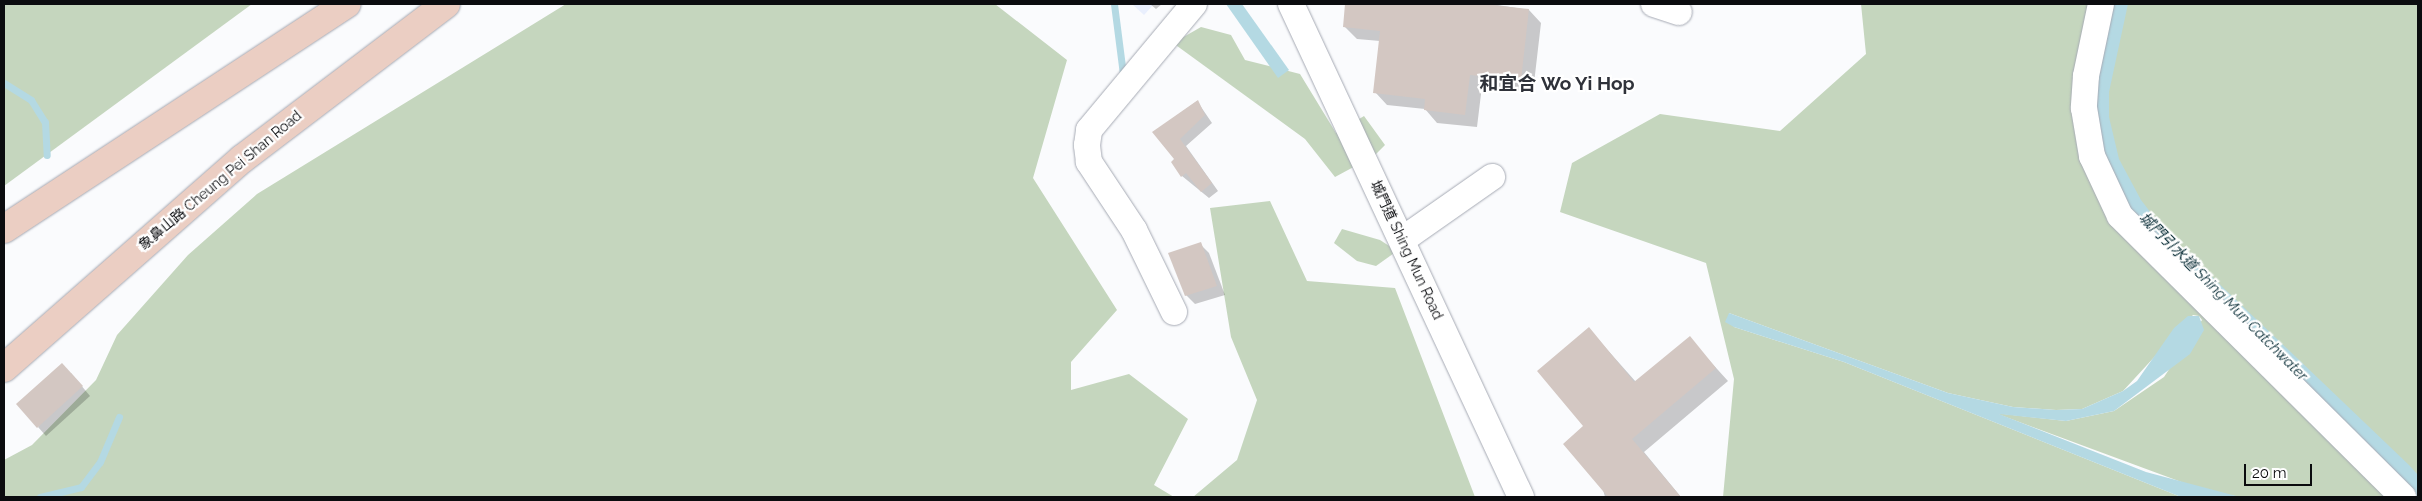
<!DOCTYPE html>
<html>
<head>
<meta charset="utf-8">
<style>
	body { margin:0 }
	#map { position:relative; width:2422px; height:501px; overflow:hidden; background:#fafbfd; font-family:Raleway,"Noto Sans TC",sans-serif }
	div>[style] { position:absolute }
	[style*='--x'] { left:calc(var(--x)*1px); top:calc(var(--y)*1px); width:calc(var(--w)*1px); rotate:calc(var(--a)*1deg) }
	.built>* { inset:0; background:#e9effd }
	.green>* { inset:0; background:#c5d6be }
	.water>* { inset:0; background:#b4d9e3 }
	.shadow>* { inset:0; background:#0003 }
	.stream>* { height:7px; margin:-3.5px; padding:0 3.5px; transform-origin:3.5px; border-radius:3.5px; background:#b4d9e3 }
	.building>* { inset:0; background:#d3c7c2 }
	.roads { filter:drop-shadow(0 0 1px #a6aab4) drop-shadow(0 0 1px #a6aab4) }
	.minor>* { height:26px; margin:-13px; padding:0 13px; transform-origin:13px; border-radius:13px; background:#fff }
	.highway>* { height:28px; margin:-14px; padding:0 14px; transform-origin:14px; border-radius:14px; background:#ebcec3 }
	span { translate:-50% -50%; white-space:nowrap; text-align:center; line-height:1.15; -webkit-text-stroke:4.5px #fff; paint-order:stroke }
	.street-label { font-size:14px; color:#0b0c0f }
	.water-label { font-size:15px; color:#0b2f38; font-style:italic }
	.district-label { font-size:19px; color:#2f323a; font-weight:700 }
	.frame { position:absolute; inset:0; border:5px solid #0b0c0f; pointer-events:none }
	.scale { position:absolute; left:2244px; top:464px; width:68px; height:22px; box-sizing:border-box; border:2px solid #0b0c0f; border-top:0; padding-left:6px; font-size:15px; line-height:18px; white-space:nowrap; color:#0b0c0f; -webkit-text-stroke:4px #fff; paint-order:stroke }
</style>
</head>
<body>
<div id="map">
	<div class="built">
		<i style="clip-path:polygon(1132px 4px,1154px 4px,1144px 15px)"></i>
	</div>
	<div class="green">
		<i style="clip-path:polygon(4px 4px,252px 4px,4px 186px)"></i>
		<i style="clip-path:polygon(566px 4px,995px 4px,1067px 60px,1033px 178px,1117px 310px,1071px 362px,1071px 390px,1129px 374px,1188px 419px,1154px 485px,1174px 497px,4px 497px,4px 460px,32px 445px,96px 380px,117px 335px,188px 255px,257px 194px)"></i>
		<i style="clip-path:polygon(1861px 4px,2418px 4px,2418px 497px,2240px 497px,2203px 490px,1995px 413px,2066px 421px,2114px 411px,2164px 377px,2202px 320px,2199px 316px,2193px 315px,2123px 391px,2082px 409px,2056px 410px,2013px 407px,1948px 393px,1729px 313px,1734px 327px,1844px 362px,2181px 497px,1723px 497px,1734px 379px,1706px 263px,1560px 212px,1572px 163px,1660px 114px,1780px 131px,1866px 54px)"></i>
		<i style="clip-path:polygon(1201px 27px,1231px 35px,1245px 60px,1300px 74px,1336px 133px,1364px 116px,1385px 145px,1374px 156px,1335px 177px,1305px 139px,1173px 43px)"></i>
		<i style="clip-path:polygon(1270px 201px,1307px 281px,1395px 288px,1475px 497px,1193px 497px,1237px 460px,1257px 400px,1231px 337px,1210px 208px)"></i>
		<i style="clip-path:polygon(1342px 229px,1380px 240px,1397px 251px,1376px 266px,1357px 261px,1334px 243px)"></i>
	</div>
	<div class="water">
		<i style="clip-path:polygon(1226px 4px,1242px 4px,1289px 70px,1278px 78px)"></i>
		<i style="clip-path:polygon(2108px 4px,2128px 4px,2109px 92px,2109px 117px,2119px 159px,2141px 200px,2168px 235px,2409px 465px,2418px 475px,2418px 497px,2406px 497px,2140px 234px,2095px 143px,2094px 59px)"></i>
		<i style="clip-path:polygon(1729px 313px,1948px 393px,2013px 407px,2056px 410px,2082px 409px,2123px 391px,2137px 381px,2174px 328px,2188px 316px,2199px 316px,2204px 330px,2190px 354px,2114px 411px,2066px 421px,1999px 414px,2146px 472px,2240px 497px,2181px 497px,1844px 362px,1734px 327px,1725px 322px)"></i>
	</div>
	<div class="shadow">
		<i style="clip-path:polygon(1150px 4px,1162px 4px,1156px 9px)"></i>
		<i style="clip-path:polygon(1347px 4px,1491px 4px,1529px 10px,1541px 23px,1533px 92px,1482px 86px,1477px 127px,1437px 123px,1425px 109px,1387px 105px,1375px 92px,1380px 41px,1357px 39px,1344px 26px)"></i>
		<i style="clip-path:polygon(1197px 101px,1212px 123px,1186px 146px,1218px 191px,1209px 198px,1182px 176px,1176px 160px,1154px 132px)"></i>
		<i style="clip-path:polygon(1200px 244px,1209px 253px,1225px 295px,1195px 304px,1186px 295px)"></i>
		<i style="clip-path:polygon(1589px 329px,1636px 382px,1689px 338px,1728px 381px,1644px 452px,1681px 497px,1605px 497px,1585px 426px)"></i>
		<i style="clip-path:polygon(71px 373px,90px 396px,46px 436px,38px 427px)"></i>
	</div>
	<div class="stream">
		<i style="--x:1114;--y:4;--w:71;--a:82.7"></i>
		<i style="--x:4;--y:83;--w:32;--a:32"></i>
		<i style="--x:31;--y:100;--w:26;--a:58"></i>
		<i style="--x:45;--y:122;--w:33;--a:87"></i>
		<i style="--x:40;--y:497;--w:42;--a:-13.7"></i>
		<i style="--x:81;--y:487;--w:31;--a:-53"></i>
		<i style="--x:100;--y:462;--w:49;--a:-67.1"></i>
	</div>
	<div class="building">
		<i style="clip-path:polygon(1345px 4px,1484px 4px,1529px 9px,1521px 80px,1470px 75px,1465px 115px,1424px 110px,1425px 99px,1373px 93px,1380px 31px,1343px 27px)"></i>
		<i style="clip-path:polygon(1198px 100px,1205px 115px,1180px 139px,1212px 183px,1201px 192px,1186px 173px,1181px 177px,1171px 162px,1174px 159px,1152px 132px)"></i>
		<i style="clip-path:polygon(1201px 242px,1217px 286px,1185px 296px,1168px 253px)"></i>
		<i style="clip-path:polygon(1589px 327px,1634px 382px,1690px 336px,1716px 368px,1632px 439px,1681px 497px,1608px 497px,1563px 444px,1583px 426px,1537px 371px)"></i>
		<i style="clip-path:polygon(62px 363px,83px 386px,37px 428px,16px 404px)"></i>
	</div>
	<div class="roads">
		<div class="minor">
			<i style="--x:1291;--y:4;--w:544;--a:64.99"></i>
			<i style="--x:1654;--y:4;--w:26;--a:18"></i>
			<i style="--x:2101;--y:4;--w:74;--a:101.8"></i>
			<i style="--x:2086;--y:76;--w:32;--a:94"></i>
			<i style="--x:2084;--y:108;--w:49;--a:80.5"></i>
			<i style="--x:2092;--y:156;--w:66;--a:65"></i>
			<i style="--x:2120;--y:216;--w:399;--a:44.8"></i>
			<i style="--x:1402;--y:240;--w:110;--a:-35"></i>
			<i style="--x:1174;--y:312;--w:91;--a:-116"></i>
			<i style="--x:1134;--y:230;--w:82;--a:-123.5"></i>
			<i style="--x:1089;--y:162;--w:17;--a:-97"></i>
			<i style="--x:1087;--y:145;--w:15;--a:-82"></i>
			<i style="--x:1089;--y:130;--w:164;--a:-50.2"></i>
		</div>
		<div class="highway">
			<i style="--x:4;--y:229;--w:410;--a:-33.3"></i>
			<i style="--x:4;--y:368;--w:317;--a:-41.3"></i>
			<i style="--x:242;--y:159;--w:256;--a:-37.2"></i>
		</div>
	</div>
	<div class="street-label">
		<span style="left:220px;top:180px;rotate:-40deg">象鼻山路 Cheung Pei Shan Road</span>
		<span style="left:1407px;top:250px;rotate:65deg">城門道 Shing Mun Road</span>
	</div>
	<div class="water-label">
		<span style="left:2223px;top:297px;rotate:45deg">城門引水道 Shing Mun Catchwater</span>
	</div>
	<div class="district-label">
		<span style="left:1557px;top:84px">和宜合 Wo Yi Hop</span>
	</div>
	<div class="frame"></div>
	<div class="scale">20 m</div>
</div>
</body>
</html>
